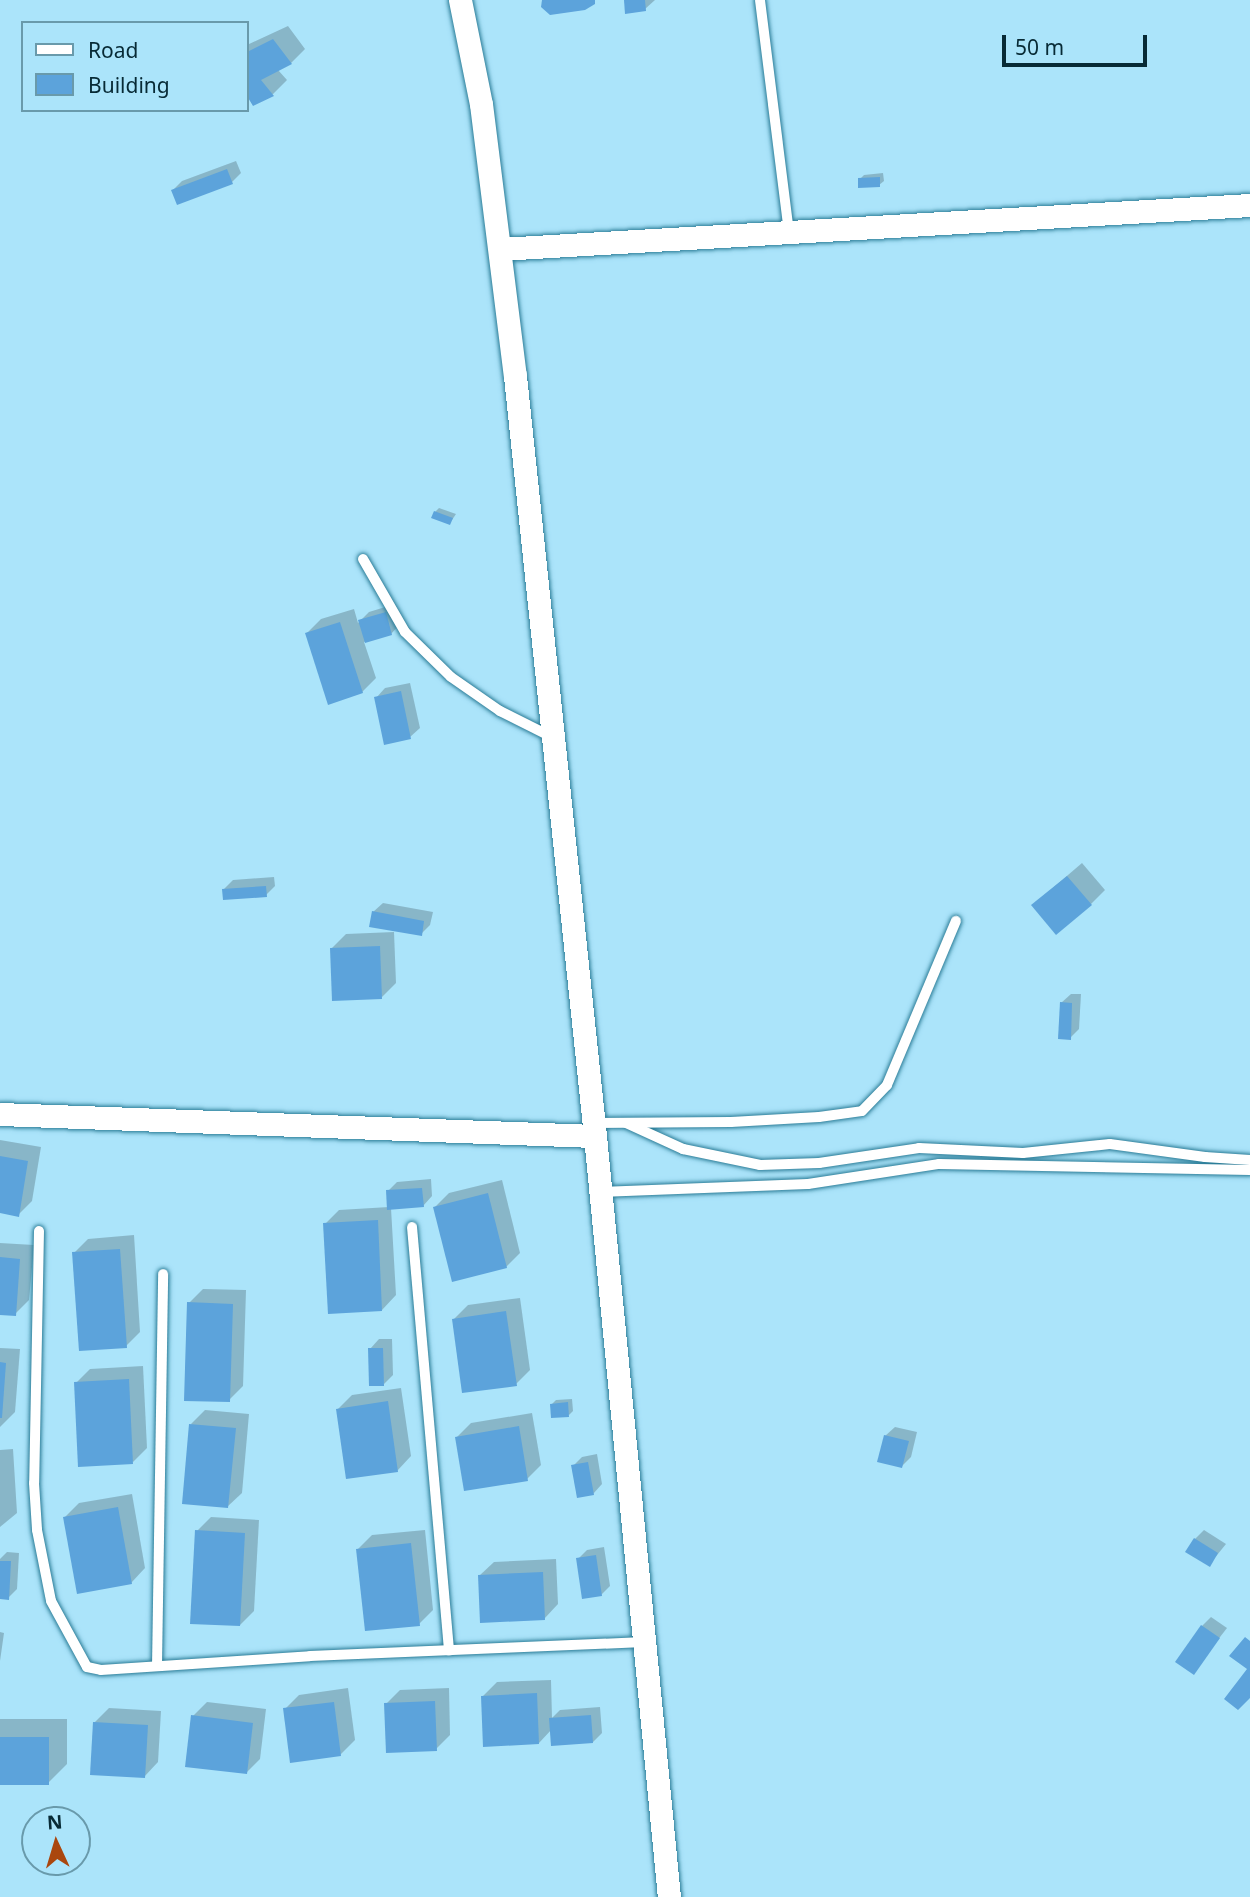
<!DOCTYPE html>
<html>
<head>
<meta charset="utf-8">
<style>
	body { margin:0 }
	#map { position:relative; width:1250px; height:1897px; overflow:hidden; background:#abe4fa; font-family:"Noto Sans",sans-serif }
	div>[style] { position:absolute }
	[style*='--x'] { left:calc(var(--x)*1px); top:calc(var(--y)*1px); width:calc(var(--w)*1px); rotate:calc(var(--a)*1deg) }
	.shadow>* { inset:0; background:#0003 }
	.building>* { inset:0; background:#5ca3db }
	.roads { filter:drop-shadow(0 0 2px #2a7c97) drop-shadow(0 0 2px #2a7c97) }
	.service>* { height:10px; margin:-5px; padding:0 5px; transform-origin:5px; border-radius:5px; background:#fff }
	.minor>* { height:23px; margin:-11.5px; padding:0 11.5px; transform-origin:11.5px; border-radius:11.5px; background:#fff }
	span { translate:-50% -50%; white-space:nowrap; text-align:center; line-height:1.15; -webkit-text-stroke:5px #abe4fa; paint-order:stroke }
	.legend { position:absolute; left:21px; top:21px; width:228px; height:91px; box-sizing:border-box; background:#abe4fa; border:2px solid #699aab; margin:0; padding:9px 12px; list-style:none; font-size:21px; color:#072a35 }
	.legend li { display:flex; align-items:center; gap:14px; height:35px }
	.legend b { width:35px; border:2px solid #699aab }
	.north { position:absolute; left:21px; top:1806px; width:70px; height:70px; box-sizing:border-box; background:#abe4fa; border:2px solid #699aab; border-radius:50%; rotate:356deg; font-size:19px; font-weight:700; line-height:28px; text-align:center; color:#072a35 }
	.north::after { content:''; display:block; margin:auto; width:24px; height:32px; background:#aa470e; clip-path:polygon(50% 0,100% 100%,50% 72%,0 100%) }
	.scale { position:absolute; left:1002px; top:35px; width:145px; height:32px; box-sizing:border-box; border:4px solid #072a35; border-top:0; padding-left:9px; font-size:21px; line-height:24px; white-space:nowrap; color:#072a35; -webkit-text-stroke:5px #abe4fa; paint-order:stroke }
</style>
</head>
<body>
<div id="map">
	<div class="shadow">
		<i style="clip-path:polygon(625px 0,655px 0,645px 9px)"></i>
		<i style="clip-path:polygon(288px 26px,305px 49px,291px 63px,278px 70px,287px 80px,273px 94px,254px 103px,247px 93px,247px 45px)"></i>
		<i style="clip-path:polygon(236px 161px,241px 173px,232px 182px,173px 190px,182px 181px)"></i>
		<i style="clip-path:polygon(883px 173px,884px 181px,879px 185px,860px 179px,864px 175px)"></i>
		<i style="clip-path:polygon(439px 508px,456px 514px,450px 523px,435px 512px)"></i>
		<i style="clip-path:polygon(395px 604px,400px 624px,391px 634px,364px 642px,376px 678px,362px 692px,307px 633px,321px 619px,354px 609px,358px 623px,369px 612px)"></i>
		<i style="clip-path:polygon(410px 683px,420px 728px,410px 737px,376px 698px,385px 688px)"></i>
		<i style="clip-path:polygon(1082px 863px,1105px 890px,1091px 904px,1033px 905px)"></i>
		<i style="clip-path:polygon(274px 877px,275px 886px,266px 895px,224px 889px,233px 880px)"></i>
		<i style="clip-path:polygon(383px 903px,433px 912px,430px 925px,421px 934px,373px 912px)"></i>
		<i style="clip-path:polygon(394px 932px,396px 983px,382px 997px,332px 948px,346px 934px)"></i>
		<i style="clip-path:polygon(1071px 994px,1081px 994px,1079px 1029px,1070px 1038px,1061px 1003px)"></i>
		<i style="clip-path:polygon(0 1140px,41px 1147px,32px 1201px,18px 1215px,0 1212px)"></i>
		<i style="clip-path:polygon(431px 1179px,432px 1196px,423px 1206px,391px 1208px,396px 1295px,382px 1310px,325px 1224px,339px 1210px,389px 1207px,388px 1191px,397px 1182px)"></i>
		<i style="clip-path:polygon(502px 1180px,520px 1253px,506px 1267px,435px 1207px,449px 1193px)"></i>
		<i style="clip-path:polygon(134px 1235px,140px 1332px,126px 1346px,74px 1253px,88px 1239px)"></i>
		<i style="clip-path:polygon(0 1243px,34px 1245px,29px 1300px,15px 1314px,0 1313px)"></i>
		<i style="clip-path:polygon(203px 1289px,246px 1290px,243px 1386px,229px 1400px,189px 1303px)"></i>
		<i style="clip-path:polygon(520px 1298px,530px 1370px,516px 1384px,454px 1319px,468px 1305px)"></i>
		<i style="clip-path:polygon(379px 1339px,392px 1339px,393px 1375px,384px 1384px,370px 1349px)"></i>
		<i style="clip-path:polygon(0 1348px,20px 1349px,15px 1412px,0 1427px)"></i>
		<i style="clip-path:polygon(143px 1366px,147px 1448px,133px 1462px,76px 1383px,90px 1369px)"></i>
		<i style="clip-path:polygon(401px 1388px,411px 1456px,397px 1471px,338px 1409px,352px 1395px)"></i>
		<i style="clip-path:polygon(572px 1399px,573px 1411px,569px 1415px,552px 1404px,556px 1400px)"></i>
		<i style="clip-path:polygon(205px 1410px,249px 1414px,242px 1493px,227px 1507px,191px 1424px)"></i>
		<i style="clip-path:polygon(532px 1413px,541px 1465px,527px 1479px,457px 1437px,471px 1423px)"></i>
		<i style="clip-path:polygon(895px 1427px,917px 1432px,911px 1457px,902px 1466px,885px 1436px)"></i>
		<i style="clip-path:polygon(13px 1449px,17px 1513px,0 1527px,0 1450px)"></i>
		<i style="clip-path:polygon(597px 1454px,602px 1484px,593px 1494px,573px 1466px,582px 1457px)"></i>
		<i style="clip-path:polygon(132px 1494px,145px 1568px,131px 1583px,65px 1517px,79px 1503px)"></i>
		<i style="clip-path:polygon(211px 1517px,259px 1520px,254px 1611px,240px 1625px,197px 1531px)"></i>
		<i style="clip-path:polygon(425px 1530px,433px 1610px,419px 1624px,358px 1549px,372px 1535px)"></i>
		<i style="clip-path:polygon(1204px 1530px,1226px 1544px,1209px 1565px,1195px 1539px)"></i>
		<i style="clip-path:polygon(604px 1547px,610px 1586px,601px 1595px,578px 1559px,587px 1550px)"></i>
		<i style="clip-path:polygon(7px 1552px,19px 1553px,17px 1589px,8px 1598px,0 1598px,0 1559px)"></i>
		<i style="clip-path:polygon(556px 1559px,558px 1604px,544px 1619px,479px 1576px,494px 1562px)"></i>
		<i style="clip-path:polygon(1211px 1617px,1227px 1628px,1193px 1672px,1202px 1626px)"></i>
		<i style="clip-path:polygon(0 1632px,4px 1633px,0 1661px)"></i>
		<i style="clip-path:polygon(551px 1680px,552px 1718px,560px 1710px,600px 1707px,602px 1733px,593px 1742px,552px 1729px,539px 1743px,483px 1696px,497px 1682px)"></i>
		<i style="clip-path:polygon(348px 1688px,355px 1740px,340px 1755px,285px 1709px,299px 1695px)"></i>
		<i style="clip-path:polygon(449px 1688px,450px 1735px,436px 1749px,386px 1704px,400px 1690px)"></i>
		<i style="clip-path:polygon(207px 1702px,266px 1709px,260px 1759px,246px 1773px,193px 1716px)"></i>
		<i style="clip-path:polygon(109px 1708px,161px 1711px,158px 1762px,144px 1777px,94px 1723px)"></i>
		<i style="clip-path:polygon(0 1719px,67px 1719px,67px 1764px,48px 1783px,0 1783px)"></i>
	</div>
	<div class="building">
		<i style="clip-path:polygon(542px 0,595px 0,595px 4px,585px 10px,550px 15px,541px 7px)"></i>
		<i style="clip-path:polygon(624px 0,645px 0,646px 11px,625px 14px)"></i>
		<i style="clip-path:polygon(273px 39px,292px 64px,261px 80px,274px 96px,253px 106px,247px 96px,247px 52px)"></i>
		<i style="clip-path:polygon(227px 169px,233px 184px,177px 205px,171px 190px)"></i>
		<i style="clip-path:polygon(880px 177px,880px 187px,858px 188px,858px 178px)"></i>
		<i style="clip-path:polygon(434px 511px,453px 518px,450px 525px,431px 518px)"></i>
		<i style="clip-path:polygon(386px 612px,392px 635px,365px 643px,358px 620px)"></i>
		<i style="clip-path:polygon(340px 622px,363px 693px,328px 705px,305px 633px)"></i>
		<i style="clip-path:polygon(401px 691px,411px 739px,384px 745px,374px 697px)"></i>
		<i style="clip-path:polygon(1067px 876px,1092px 905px,1056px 935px,1031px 905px)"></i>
		<i style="clip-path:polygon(266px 886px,267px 897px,223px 900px,222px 889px)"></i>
		<i style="clip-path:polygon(372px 911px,424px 921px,422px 936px,369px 927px)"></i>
		<i style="clip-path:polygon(380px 946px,382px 999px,332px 1001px,330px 948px)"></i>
		<i style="clip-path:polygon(1060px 1002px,1072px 1003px,1071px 1040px,1058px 1039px)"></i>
		<i style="clip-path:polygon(0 1156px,28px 1161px,19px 1217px,0 1213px)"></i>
		<i style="clip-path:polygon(422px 1188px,424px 1207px,387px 1210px,386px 1190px)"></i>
		<i style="clip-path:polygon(488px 1193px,507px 1268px,452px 1282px,433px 1207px)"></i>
		<i style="clip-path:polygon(378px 1220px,382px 1311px,328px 1314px,323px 1223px)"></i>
		<i style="clip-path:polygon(120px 1249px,127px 1348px,79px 1351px,72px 1252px)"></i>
		<i style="clip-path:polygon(0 1257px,20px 1259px,16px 1316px,0 1315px)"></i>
		<i style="clip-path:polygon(187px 1302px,233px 1304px,230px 1402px,184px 1401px)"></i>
		<i style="clip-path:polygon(506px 1311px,517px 1386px,462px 1393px,452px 1319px)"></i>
		<i style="clip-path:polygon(368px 1348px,383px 1348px,384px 1386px,369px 1386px)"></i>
		<i style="clip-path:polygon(0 1362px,6px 1363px,2px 1418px,0 1418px)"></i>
		<i style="clip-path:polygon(129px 1379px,133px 1464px,78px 1467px,74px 1382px)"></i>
		<i style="clip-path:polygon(388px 1401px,398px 1472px,346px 1479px,336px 1409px)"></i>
		<i style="clip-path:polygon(568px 1402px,569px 1417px,551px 1418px,550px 1404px)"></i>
		<i style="clip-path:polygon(189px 1424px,236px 1428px,228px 1508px,182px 1504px)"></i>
		<i style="clip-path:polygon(519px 1426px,528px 1481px,464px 1491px,455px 1437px)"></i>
		<i style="clip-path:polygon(884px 1435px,909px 1441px,902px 1468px,877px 1462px)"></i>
		<i style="clip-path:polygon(588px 1462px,594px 1495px,577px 1498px,571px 1465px)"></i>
		<i style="clip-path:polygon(118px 1507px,132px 1584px,77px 1594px,63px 1517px)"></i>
		<i style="clip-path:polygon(195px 1530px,245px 1533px,240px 1626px,190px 1624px)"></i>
		<i style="clip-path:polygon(1194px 1538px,1218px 1553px,1210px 1567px,1185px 1552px)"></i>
		<i style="clip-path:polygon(411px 1543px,420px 1626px,365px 1631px,356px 1549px)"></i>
		<i style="clip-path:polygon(596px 1555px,602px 1596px,582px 1599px,576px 1558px)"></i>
		<i style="clip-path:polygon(0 1561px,11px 1561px,9px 1600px,0 1599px)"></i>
		<i style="clip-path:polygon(543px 1572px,545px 1620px,480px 1623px,478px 1575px)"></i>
		<i style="clip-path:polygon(1201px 1625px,1220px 1638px,1194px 1675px,1175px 1662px)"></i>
		<i style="clip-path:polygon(1245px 1637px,1250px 1641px,1250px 1698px,1238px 1710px,1224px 1699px,1247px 1669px,1229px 1656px)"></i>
		<i style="clip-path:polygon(537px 1693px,539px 1744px,483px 1747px,481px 1696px)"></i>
		<i style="clip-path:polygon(435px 1701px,437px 1751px,386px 1753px,384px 1703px)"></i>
		<i style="clip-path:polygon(334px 1702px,341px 1756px,290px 1763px,283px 1708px)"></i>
		<i style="clip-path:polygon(191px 1715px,253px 1723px,247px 1774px,185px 1767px)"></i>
		<i style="clip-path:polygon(591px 1715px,593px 1743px,551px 1746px,549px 1718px)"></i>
		<i style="clip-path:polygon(93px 1722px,148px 1725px,145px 1778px,90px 1775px)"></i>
		<i style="clip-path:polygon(0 1737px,49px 1737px,49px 1785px,0 1785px)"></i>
	</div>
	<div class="roads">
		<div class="service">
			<i style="--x:760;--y:0;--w:234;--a:82.9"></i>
			<i style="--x:363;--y:559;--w:84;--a:60.1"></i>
			<i style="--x:405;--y:632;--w:64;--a:44.4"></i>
			<i style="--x:451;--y:677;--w:60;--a:34.8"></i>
			<i style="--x:500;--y:711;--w:58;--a:26.6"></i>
			<i style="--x:593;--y:1123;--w:138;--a:-0.4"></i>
			<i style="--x:731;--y:1122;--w:88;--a:-3.3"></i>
			<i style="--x:819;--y:1117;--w:43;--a:-7.9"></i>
			<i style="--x:862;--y:1111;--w:36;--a:-46"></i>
			<i style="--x:887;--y:1085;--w:178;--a:-67.2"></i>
			<i style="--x:626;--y:1123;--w:63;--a:24.5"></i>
			<i style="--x:683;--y:1149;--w:79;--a:11.7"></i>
			<i style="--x:760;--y:1165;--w:59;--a:-1.9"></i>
			<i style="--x:819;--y:1163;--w:101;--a:-8.5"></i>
			<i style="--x:919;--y:1148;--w:104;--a:2.8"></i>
			<i style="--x:1023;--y:1153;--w:87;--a:-5.9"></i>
			<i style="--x:1110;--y:1144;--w:96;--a:7.8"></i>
			<i style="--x:1205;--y:1157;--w:45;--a:3.8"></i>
			<i style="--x:600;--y:1192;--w:208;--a:-2.2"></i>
			<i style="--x:808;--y:1184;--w:133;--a:-8.7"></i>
			<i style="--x:939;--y:1164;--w:311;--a:1.1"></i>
			<i style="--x:412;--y:1227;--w:425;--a:85"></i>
			<i style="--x:39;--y:1231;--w:252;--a:91.1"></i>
			<i style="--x:34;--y:1483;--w:47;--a:86.3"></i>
			<i style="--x:37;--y:1530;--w:72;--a:78.8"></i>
			<i style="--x:51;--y:1601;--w:75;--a:61.4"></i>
			<i style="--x:87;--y:1667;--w:14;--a:12"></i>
			<i style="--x:101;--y:1670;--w:209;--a:-3.8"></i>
			<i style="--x:310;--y:1656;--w:334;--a:-2.4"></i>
			<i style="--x:157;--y:1666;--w:392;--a:-89.1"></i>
		</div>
		<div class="minor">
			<i style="--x:460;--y:0;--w:106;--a:78.6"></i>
			<i style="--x:481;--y:104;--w:274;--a:82.9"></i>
			<i style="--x:515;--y:376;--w:764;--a:83.99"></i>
			<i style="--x:595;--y:1136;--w:765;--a:84.45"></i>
			<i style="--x:500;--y:249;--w:751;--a:-3.36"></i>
			<i style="--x:0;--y:1114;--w:595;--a:2.12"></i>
		</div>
	</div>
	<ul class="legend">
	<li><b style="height:9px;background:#fff"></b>Road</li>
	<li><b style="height:19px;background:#5ca3db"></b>Building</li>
	</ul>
	<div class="north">N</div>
	<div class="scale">50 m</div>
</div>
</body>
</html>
